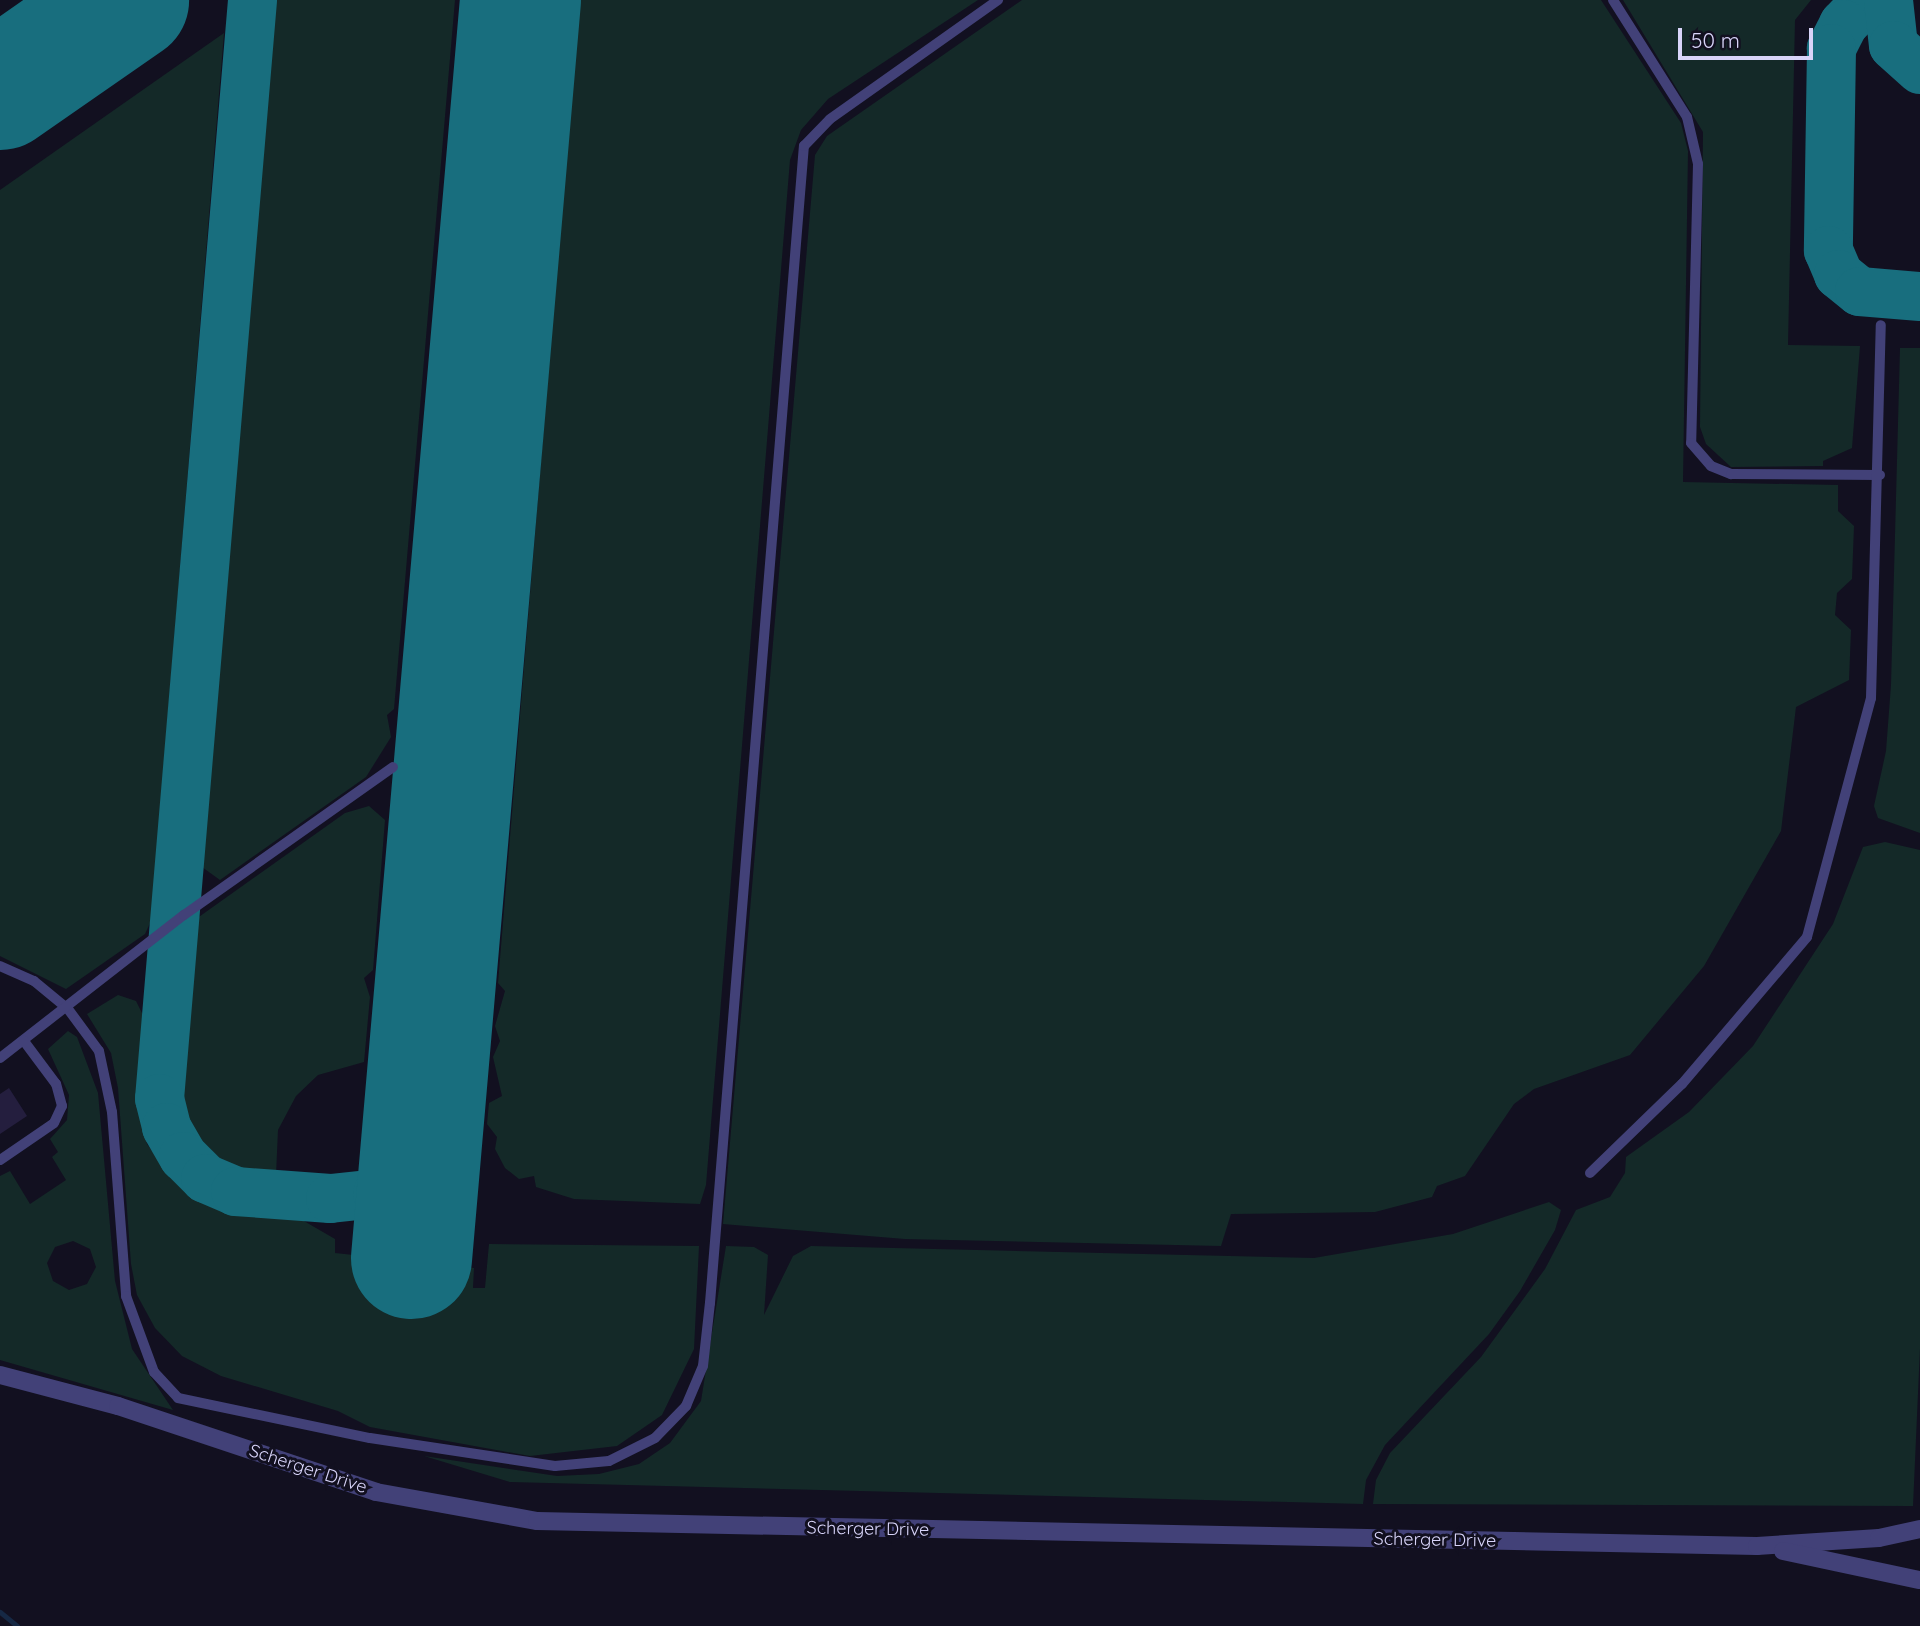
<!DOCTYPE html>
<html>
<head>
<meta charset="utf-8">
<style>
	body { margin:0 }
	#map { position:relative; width:1920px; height:1626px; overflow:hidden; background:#121020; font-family:Quicksand,sans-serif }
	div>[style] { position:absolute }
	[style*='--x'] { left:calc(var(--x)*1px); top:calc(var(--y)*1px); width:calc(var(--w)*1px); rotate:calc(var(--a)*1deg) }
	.green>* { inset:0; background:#142928 }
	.stream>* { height:5px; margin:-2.5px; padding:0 2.5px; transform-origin:2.5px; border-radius:2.5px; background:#162844 }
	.taxiway>* { height:49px; margin:-24.5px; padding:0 24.5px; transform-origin:24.5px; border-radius:24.5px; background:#186e7e }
	.runway>* { height:121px; margin:-60.5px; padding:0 60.5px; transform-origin:60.5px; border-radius:60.5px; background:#186e7e }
	.building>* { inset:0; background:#241e3e }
	.lane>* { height:10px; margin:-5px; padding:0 5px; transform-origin:5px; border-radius:5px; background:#424178 }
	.street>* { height:18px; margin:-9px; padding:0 9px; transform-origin:9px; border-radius:9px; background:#424178 }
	span { translate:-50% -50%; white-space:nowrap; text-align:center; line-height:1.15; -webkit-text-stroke:6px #121020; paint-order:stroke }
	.street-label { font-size:18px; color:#d8d4f9 }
	.scale { position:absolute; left:1678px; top:28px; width:135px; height:32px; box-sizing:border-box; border:4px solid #d8d4f9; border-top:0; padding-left:9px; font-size:21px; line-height:24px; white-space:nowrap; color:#d8d4f9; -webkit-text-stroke:5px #121020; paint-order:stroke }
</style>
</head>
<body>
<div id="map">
	<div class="green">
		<i style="clip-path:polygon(270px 0,455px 0,394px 709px,387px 715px,391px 737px,366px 777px,220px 880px,195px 862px)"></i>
		<i style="clip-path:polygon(579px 0,978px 0,828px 99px,801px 130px,790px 160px,706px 1185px,700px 1204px,574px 1199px,536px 1187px,534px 1176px,519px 1179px,505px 1168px,495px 1149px,497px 1137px,487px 1124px,489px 1103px,502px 1096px,493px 1057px,500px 1041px,495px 1026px,505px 991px,498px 983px)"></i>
		<i style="clip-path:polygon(1022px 0,1601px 0,1681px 123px,1688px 151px,1683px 482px,1838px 485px,1838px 511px,1854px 526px,1852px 579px,1837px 593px,1835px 615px,1851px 630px,1849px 680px,1796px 707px,1781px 831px,1704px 966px,1630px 1055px,1534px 1089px,1514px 1104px,1465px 1176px,1437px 1186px,1432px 1197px,1375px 1212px,1231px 1214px,1221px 1246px,905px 1239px,723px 1224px,815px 155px,827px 136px)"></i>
		<i style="clip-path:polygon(1623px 0,1811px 0,1795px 20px,1788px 345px,1860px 346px,1852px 448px,1823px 461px,1823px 466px,1731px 467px,1706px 444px,1700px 427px,1703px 132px)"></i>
		<i style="clip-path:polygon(224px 33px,151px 921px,145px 934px,66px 989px,0 956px,0 190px)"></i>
		<i style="clip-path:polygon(1900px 348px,1920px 348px,1920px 833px,1878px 818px,1874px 806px,1886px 751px,1891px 685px)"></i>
		<i style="clip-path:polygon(369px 806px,385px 820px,373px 970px,364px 978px,370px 997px,364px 1062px,318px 1075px,296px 1096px,278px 1130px,276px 1175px,223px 1169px,190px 1143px,176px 1108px,189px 924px,345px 813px)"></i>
		<i style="clip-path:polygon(1885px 842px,1920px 850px,1920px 1348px,1913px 1506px,1373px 1504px,1376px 1480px,1390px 1453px,1481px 1357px,1545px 1269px,1576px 1210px,1610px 1197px,1625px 1173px,1626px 1157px,1689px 1112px,1753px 1046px,1833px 924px,1863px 847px)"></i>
		<i style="clip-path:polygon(118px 995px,136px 1001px,143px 1015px,136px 1096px,147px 1144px,175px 1182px,202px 1201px,241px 1213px,297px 1217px,335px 1239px,335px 1253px,474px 1268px,473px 1288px,485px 1288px,489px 1244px,699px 1246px,694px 1349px,662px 1415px,617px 1446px,530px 1456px,370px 1427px,338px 1411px,221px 1376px,182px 1356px,155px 1328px,137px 1295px,131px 1264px,118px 1088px,111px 1053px,87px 1014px)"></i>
		<i style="clip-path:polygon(evenodd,68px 1031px,77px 1037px,98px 1093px,115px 1281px,132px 1349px,173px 1410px,0 1360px,0 1176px,10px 1171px,30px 1204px,66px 1180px,52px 1157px,58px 1152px,50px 1139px,67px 1120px,69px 1095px,48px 1049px,68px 1031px,73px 1241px,90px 1249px,96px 1267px,87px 1284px,69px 1290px,53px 1281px,47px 1263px,55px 1247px,73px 1241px)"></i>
		<i style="clip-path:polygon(1549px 1202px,1561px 1210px,1555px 1230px,1520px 1291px,1489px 1334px,1385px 1445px,1366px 1480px,1363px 1504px,510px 1482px,424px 1456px,557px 1476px,599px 1474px,639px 1464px,670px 1443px,701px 1401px,726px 1246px,754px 1247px,768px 1255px,764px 1315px,793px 1256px,811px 1246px,1314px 1258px,1453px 1234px)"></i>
	</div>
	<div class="stream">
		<i style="--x:0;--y:1612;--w:22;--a:39"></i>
	</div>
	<div class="taxiway">
		<i style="--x:252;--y:0;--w:1102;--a:94.84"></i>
		<i style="--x:159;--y:1098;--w:30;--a:76"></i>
		<i style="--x:166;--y:1127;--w:34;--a:60"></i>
		<i style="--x:183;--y:1156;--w:31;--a:45"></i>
		<i style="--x:205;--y:1178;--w:33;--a:23"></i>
		<i style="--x:235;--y:1191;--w:95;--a:4.2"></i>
		<i style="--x:330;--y:1198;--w:47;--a:-6.1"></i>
		<i style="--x:377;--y:1193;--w:29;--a:-36"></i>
		<i style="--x:400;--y:1176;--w:37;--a:-59"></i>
		<i style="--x:1866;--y:0;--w:33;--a:134"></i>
		<i style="--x:1843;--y:24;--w:27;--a:117"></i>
		<i style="--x:1831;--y:48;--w:202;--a:90.9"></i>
		<i style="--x:1828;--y:250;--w:26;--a:67"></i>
		<i style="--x:1838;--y:274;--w:27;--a:39"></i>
		<i style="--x:1859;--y:291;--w:61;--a:4.7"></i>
		<i style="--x:1888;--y:0;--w:45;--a:83.7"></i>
		<i style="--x:1893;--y:45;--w:36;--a:42"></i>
		<i style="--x:0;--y:89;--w:4;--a:-34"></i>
	</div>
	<div class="runway">
		<i style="--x:0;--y:89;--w:156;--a:-34.8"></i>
		<i style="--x:411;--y:1258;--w:1263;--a:-85.05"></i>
	</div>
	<div class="building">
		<i style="clip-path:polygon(9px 1088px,27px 1116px,0 1134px,0 1094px)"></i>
	</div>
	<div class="lane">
		<i style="--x:1613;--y:0;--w:138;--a:57.7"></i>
		<i style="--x:1687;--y:117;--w:48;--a:76.8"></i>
		<i style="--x:1698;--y:164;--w:279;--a:91.4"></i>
		<i style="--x:1691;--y:443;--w:30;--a:49"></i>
		<i style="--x:1711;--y:466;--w:22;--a:22"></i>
		<i style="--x:1731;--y:474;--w:149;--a:0.4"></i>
		<i style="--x:0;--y:966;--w:37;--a:24"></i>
		<i style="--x:34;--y:981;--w:44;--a:39.5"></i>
		<i style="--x:68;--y:1009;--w:52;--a:53.6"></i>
		<i style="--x:99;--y:1051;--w:62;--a:78"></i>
		<i style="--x:112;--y:1112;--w:185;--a:85.6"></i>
		<i style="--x:126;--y:1296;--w:81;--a:69.8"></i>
		<i style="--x:154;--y:1372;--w:35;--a:47"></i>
		<i style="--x:178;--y:1398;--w:196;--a:11.8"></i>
		<i style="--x:370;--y:1438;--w:187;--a:8.6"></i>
		<i style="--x:555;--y:1466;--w:54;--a:-5.3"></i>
		<i style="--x:609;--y:1461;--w:51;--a:-26.6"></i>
		<i style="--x:655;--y:1438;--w:45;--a:-45.9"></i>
		<i style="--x:686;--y:1406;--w:43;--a:-67"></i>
		<i style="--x:703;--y:1366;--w:63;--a:-83.7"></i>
		<i style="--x:710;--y:1303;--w:1161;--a:-85.36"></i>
		<i style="--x:804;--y:146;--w:37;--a:-46"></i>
		<i style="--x:830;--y:119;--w:206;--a:-35.3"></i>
		<i style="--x:0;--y:1058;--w:233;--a:-37.9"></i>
		<i style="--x:184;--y:915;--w:256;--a:-35.3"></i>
		<i style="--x:0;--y:1160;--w:65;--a:-34.4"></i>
		<i style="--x:54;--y:1123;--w:19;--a:-65"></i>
		<i style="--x:62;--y:1106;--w:23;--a:-105"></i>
		<i style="--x:56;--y:1084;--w:54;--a:-126.7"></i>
		<i style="--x:1590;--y:1173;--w:128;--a:-44.1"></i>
		<i style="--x:1682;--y:1084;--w:193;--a:-49.6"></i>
		<i style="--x:1807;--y:937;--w:247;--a:-75"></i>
		<i style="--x:1871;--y:698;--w:373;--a:-88.5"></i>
	</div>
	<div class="street">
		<i style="--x:0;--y:1375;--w:122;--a:14.7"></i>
		<i style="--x:118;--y:1406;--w:272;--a:18.4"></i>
		<i style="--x:376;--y:1492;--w:164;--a:10.2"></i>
		<i style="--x:537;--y:1521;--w:1220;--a:1.17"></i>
		<i style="--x:1757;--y:1546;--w:122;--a:-3.8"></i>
		<i style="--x:1879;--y:1538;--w:42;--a:-12.4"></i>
		<i style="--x:1783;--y:1551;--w:140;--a:12"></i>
	</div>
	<div class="street-label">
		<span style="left:308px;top:1469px;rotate:18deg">Scherger Drive</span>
		<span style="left:868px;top:1529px;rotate:1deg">Scherger Drive</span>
		<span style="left:1435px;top:1540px;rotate:1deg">Scherger Drive</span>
	</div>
	<div class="scale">50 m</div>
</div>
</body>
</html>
